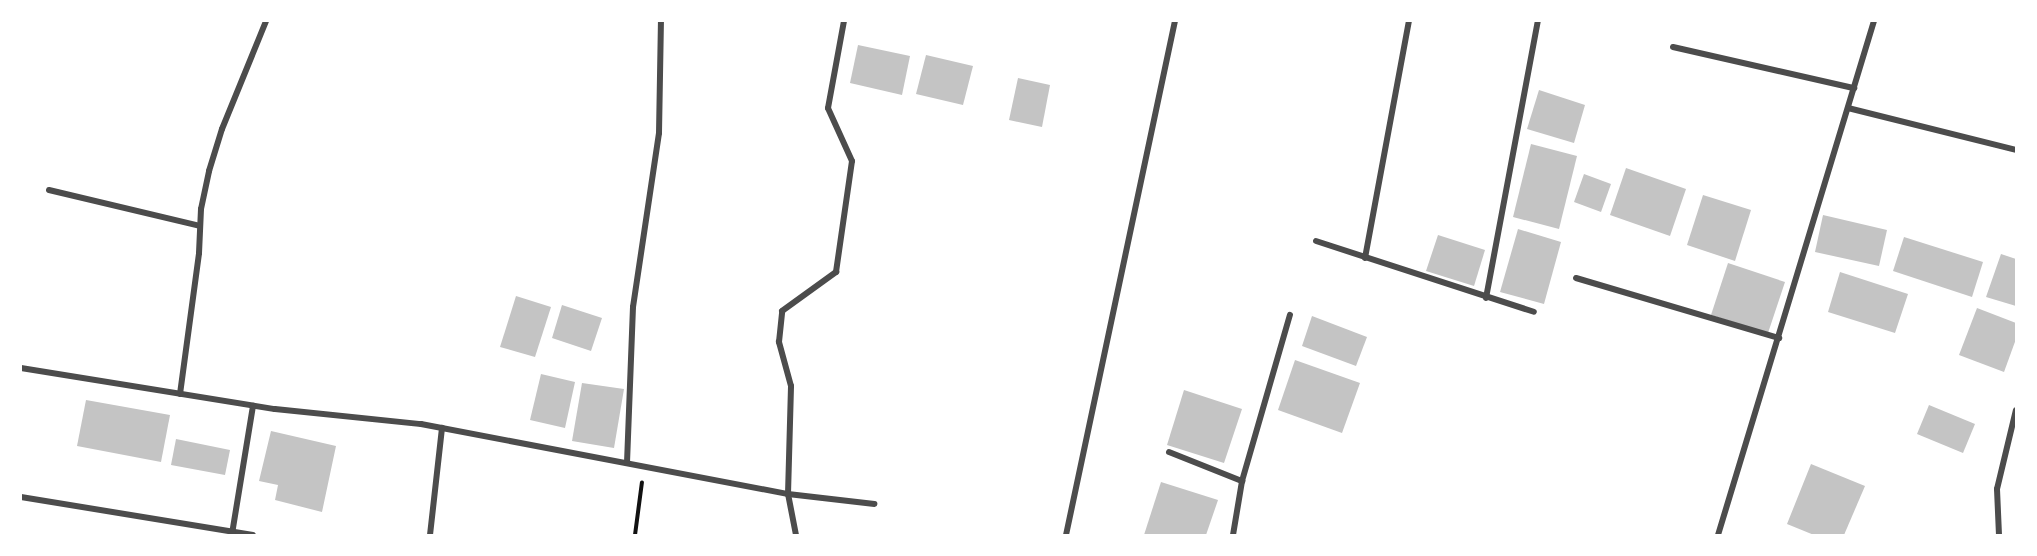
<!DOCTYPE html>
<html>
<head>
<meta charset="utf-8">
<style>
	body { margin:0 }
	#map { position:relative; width:2037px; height:556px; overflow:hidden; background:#fff; font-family:Cabin,sans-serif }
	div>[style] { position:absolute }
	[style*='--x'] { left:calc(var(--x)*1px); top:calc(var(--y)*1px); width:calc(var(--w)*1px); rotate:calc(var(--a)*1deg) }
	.building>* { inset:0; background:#c4c4c4 }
	.path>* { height:4px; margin:-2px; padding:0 2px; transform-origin:2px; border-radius:2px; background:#111 }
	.minor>* { height:6px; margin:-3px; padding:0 3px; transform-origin:3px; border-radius:3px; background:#4c4c4c }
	span { translate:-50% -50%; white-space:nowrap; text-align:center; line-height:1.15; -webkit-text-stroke:5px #fff; paint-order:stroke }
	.frame { position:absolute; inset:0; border:22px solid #fff; pointer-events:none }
</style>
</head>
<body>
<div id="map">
	<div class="building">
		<i style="clip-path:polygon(858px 45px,910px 56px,902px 95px,850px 83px)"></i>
		<i style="clip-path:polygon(926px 55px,973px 66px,963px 105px,916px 94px)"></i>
		<i style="clip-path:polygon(1018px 78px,1050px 85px,1042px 127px,1009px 120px)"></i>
		<i style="clip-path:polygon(1539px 90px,1585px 105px,1574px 143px,1527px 129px)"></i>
		<i style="clip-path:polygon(1531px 144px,1577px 156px,1559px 229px,1513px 217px)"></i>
		<i style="clip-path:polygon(1626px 168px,1686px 189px,1670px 236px,1610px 215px)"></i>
		<i style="clip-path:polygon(1584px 174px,1611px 184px,1601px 212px,1574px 202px)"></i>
		<i style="clip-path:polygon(1703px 195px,1751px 210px,1735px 261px,1687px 245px)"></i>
		<i style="clip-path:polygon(1823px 215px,1887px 230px,1879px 266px,1815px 252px)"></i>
		<i style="clip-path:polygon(1518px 229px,1561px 242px,1544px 304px,1500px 292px)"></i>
		<i style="clip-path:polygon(1438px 235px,1485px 250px,1474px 286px,1426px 271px)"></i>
		<i style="clip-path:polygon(1904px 237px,1983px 262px,1972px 297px,1893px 271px)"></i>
		<i style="clip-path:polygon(2001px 254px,2016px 259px,2016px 306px,1986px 297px)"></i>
		<i style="clip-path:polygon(1728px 263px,1785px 282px,1768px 333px,1711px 315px)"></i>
		<i style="clip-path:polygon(1840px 272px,1908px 294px,1895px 333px,1828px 312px)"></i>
		<i style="clip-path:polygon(516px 296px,551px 307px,535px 357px,500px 347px)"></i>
		<i style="clip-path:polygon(562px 305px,602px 318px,591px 351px,552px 338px)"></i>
		<i style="clip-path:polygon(1977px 308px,2016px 323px,2016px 339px,2004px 372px,1959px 355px)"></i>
		<i style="clip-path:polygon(1312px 316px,1367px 337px,1356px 366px,1302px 346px)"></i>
		<i style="clip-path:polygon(1295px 360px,1360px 383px,1342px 433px,1278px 410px)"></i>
		<i style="clip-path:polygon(541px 374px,575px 382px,565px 428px,530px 420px)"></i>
		<i style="clip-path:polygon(582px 383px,624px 389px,614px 448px,572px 441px)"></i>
		<i style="clip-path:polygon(1184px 390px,1242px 409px,1224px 463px,1167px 445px)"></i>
		<i style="clip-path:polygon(86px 400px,170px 415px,161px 462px,77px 446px)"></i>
		<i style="clip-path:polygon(1929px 405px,1975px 424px,1963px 453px,1917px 434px)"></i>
		<i style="clip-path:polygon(271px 431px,336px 446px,322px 512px,275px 500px,278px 485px,259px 481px)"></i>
		<i style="clip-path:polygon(176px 439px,230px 450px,225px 475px,171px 465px)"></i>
		<i style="clip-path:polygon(1811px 464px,1865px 486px,1844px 535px,1814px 535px,1787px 524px)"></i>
		<i style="clip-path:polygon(1161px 482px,1218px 500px,1206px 535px,1144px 535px)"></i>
	</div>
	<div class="path">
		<i style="--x:635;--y:535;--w:53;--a:-82.5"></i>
	</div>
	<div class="minor">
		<i style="--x:1673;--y:47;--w:186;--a:12.8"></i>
		<i style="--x:1848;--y:108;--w:173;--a:14"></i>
		<i style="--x:49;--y:190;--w:155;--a:13.4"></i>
		<i style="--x:1316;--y:241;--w:229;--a:18"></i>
		<i style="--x:1365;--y:258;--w:241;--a:-79.5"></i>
		<i style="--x:1576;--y:278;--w:212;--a:16.5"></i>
		<i style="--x:1486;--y:298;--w:282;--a:-79.4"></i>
		<i style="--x:21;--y:368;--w:257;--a:9.2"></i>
		<i style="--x:275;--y:409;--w:147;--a:5.9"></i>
		<i style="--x:421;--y:424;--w:374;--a:10.8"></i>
		<i style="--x:788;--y:494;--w:87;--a:6.6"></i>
		<i style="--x:180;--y:394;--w:142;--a:-82.3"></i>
		<i style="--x:199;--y:253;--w:44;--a:-87.4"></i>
		<i style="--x:201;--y:209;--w:39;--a:-78"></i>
		<i style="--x:209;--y:171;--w:44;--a:-72.8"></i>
		<i style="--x:222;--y:129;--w:117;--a:-67.8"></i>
		<i style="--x:1169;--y:452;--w:79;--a:21.7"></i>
		<i style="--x:627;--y:463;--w:156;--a:-87.8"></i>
		<i style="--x:633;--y:307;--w:176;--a:-81.5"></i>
		<i style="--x:659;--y:133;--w:112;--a:-89"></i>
		<i style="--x:21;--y:497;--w:235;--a:9.3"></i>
		<i style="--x:232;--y:534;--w:130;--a:-80.7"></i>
		<i style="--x:430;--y:535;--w:108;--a:-83.6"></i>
		<i style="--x:796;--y:535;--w:42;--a:-101"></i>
		<i style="--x:788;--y:494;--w:108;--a:-88.4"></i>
		<i style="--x:791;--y:386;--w:46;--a:-105.3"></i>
		<i style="--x:779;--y:342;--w:31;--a:-84"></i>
		<i style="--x:782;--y:311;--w:67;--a:-35.8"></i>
		<i style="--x:836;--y:272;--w:112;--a:-81.8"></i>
		<i style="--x:852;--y:161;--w:58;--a:-114.4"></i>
		<i style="--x:828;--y:108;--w:88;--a:-79.6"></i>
		<i style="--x:1066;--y:535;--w:525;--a:-78.03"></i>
		<i style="--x:1233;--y:535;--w:55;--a:-80.5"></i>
		<i style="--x:1242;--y:481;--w:173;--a:-73.9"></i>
		<i style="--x:1718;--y:535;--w:537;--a:-73.12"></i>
		<i style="--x:1999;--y:535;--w:46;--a:-92.5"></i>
		<i style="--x:1997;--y:489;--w:81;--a:-76.5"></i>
	</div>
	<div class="frame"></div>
</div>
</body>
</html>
